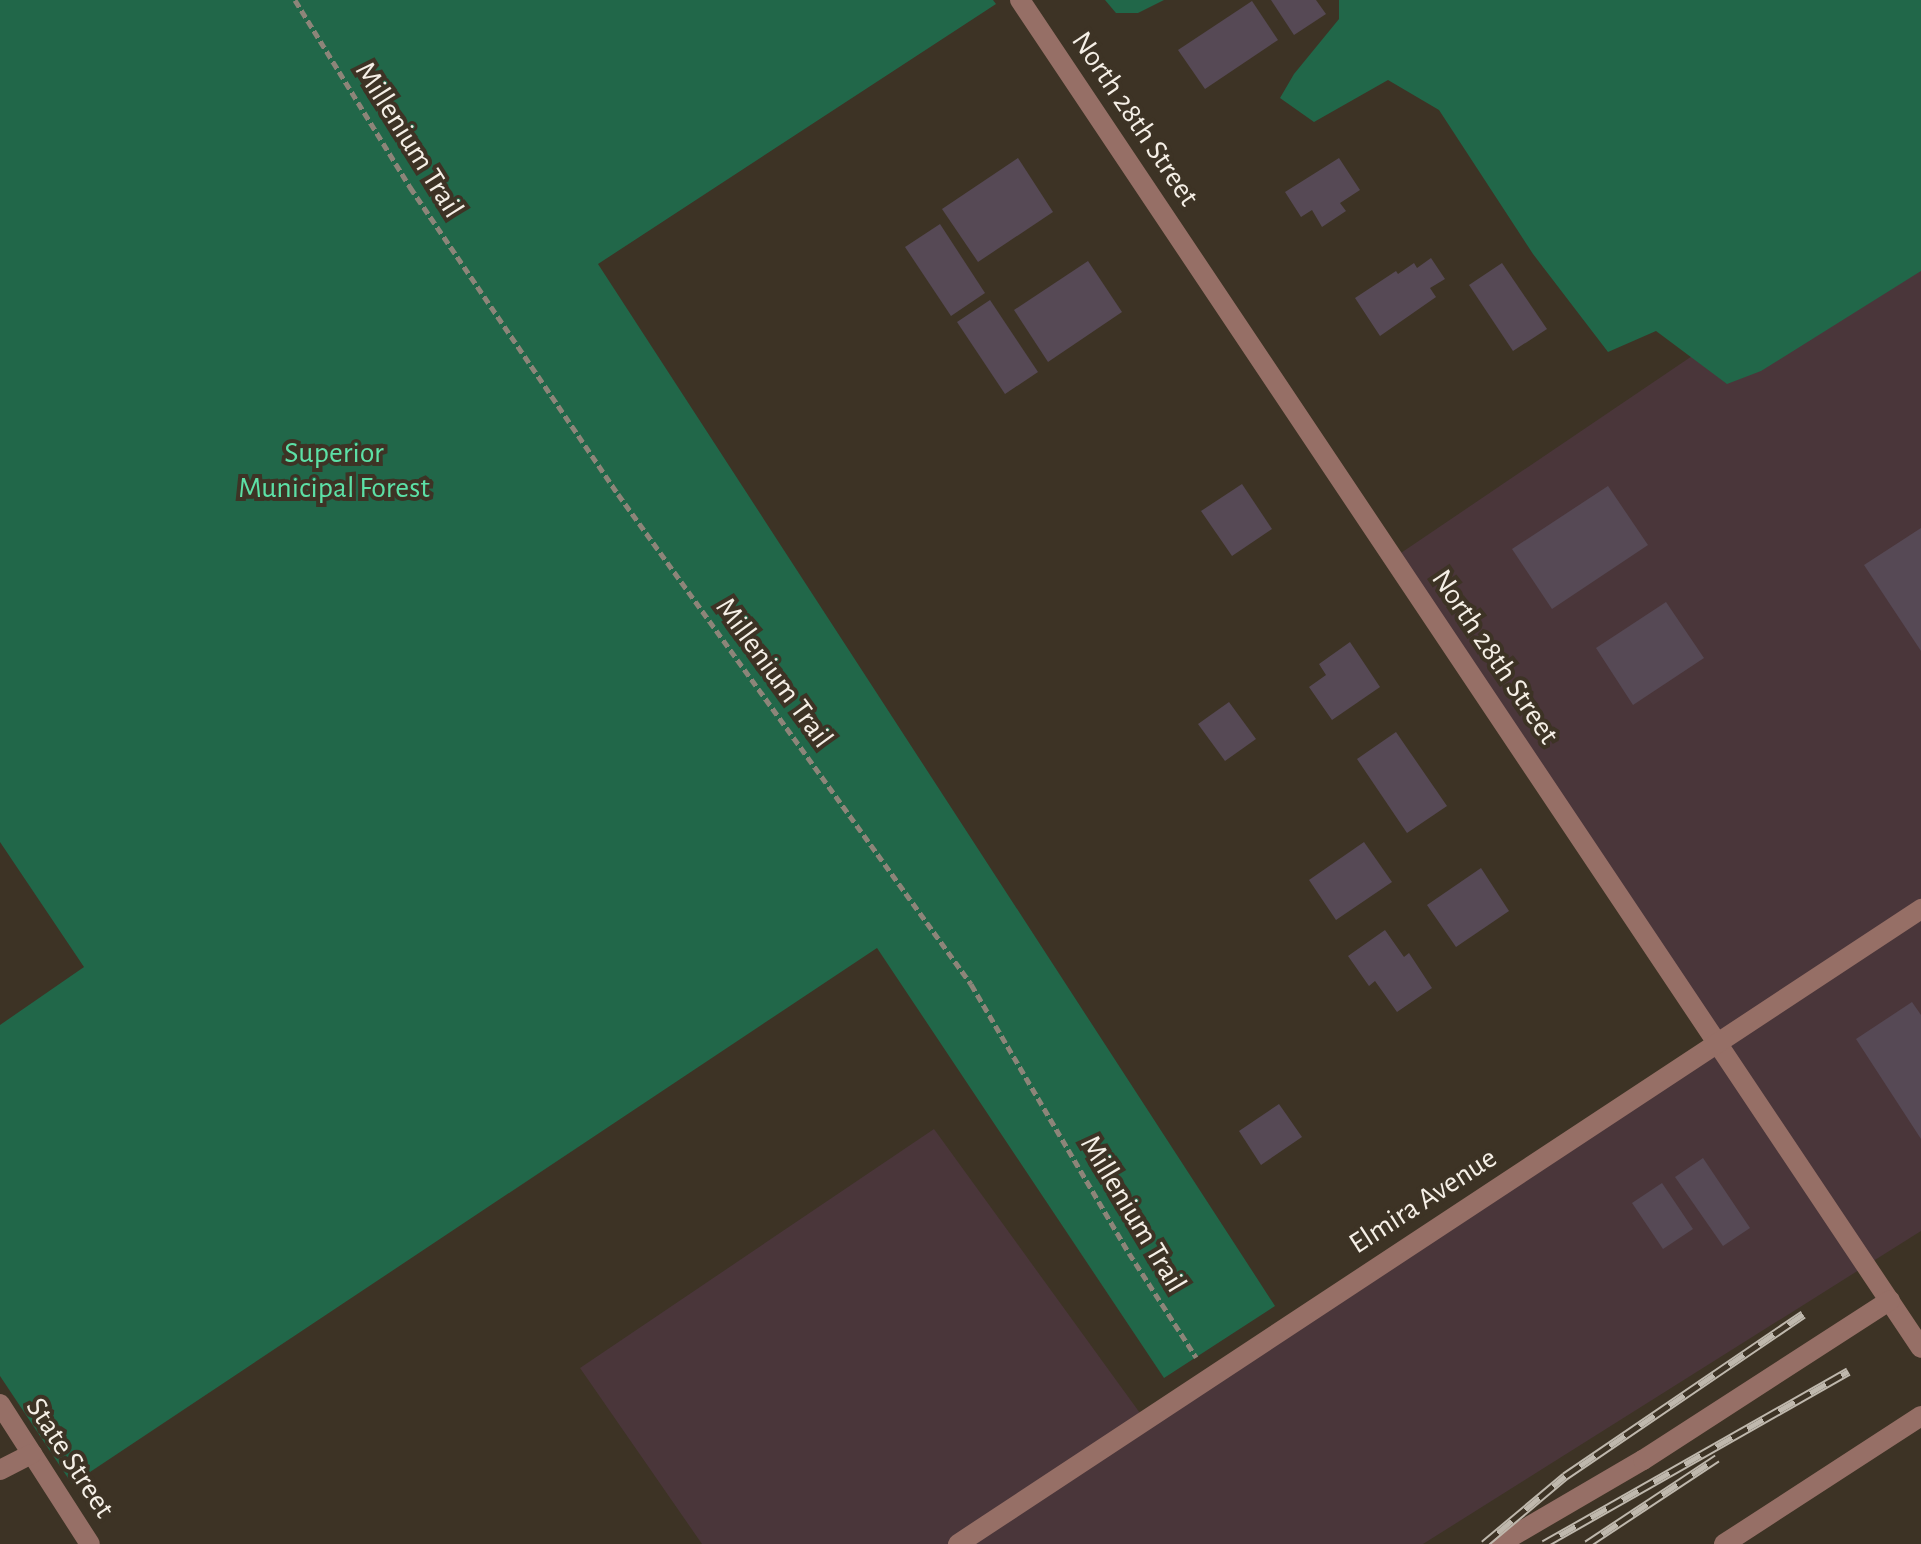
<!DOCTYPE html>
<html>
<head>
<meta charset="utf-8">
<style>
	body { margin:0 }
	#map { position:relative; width:1921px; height:1544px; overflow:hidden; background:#3d3325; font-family:"Alegreya Sans",sans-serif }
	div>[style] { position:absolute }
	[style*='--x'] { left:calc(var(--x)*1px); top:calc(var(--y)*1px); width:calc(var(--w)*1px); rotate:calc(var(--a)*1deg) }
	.industrial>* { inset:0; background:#4a363a }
	.green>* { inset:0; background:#216749 }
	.building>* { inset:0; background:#564955 }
	.path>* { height:5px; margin-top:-2.5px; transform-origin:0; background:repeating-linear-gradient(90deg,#8d8579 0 8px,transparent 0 12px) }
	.minor>* { height:20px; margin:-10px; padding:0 10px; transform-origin:10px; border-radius:10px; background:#966f66 }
	.rail>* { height:9px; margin-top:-4.5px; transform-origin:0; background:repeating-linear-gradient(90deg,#3d3325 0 18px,#bfb8ad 0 36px); box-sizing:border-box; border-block:2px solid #bfb8ad }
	span { translate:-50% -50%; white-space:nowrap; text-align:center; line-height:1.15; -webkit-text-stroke:8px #3d3325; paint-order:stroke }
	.street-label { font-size:30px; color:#f5efe6 }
	.park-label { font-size:30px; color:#5ce0a6 }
</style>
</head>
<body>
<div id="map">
	<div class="industrial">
		<i style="clip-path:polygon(1921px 201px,1921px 1231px,1423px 1544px,702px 1544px,580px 1368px,934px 1129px,1145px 1420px,1719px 1042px,1392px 559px)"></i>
	</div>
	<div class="green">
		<i style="clip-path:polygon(0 0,993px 0,996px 4px,598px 264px,1275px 1306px,1164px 1378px,877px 948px,72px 1484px,0 1376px,0 1025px,84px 967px,0 842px)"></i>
		<i style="clip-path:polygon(1105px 0,1164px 0,1138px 13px,1116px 13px)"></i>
		<i style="clip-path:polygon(1339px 0,1921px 0,1921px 271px,1761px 371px,1727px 384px,1656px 331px,1608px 352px,1533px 254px,1439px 110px,1388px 80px,1314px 122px,1280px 98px,1294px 74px,1339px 19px)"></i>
	</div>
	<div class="building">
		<i style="clip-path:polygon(1271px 0,1316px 0,1326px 14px,1294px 35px)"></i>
		<i style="clip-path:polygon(1252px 1px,1278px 40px,1205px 89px,1178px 50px)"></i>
		<i style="clip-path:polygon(1018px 158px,1053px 212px,978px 262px,942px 209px)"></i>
		<i style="clip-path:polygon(1339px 158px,1360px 190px,1340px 203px,1346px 211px,1322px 227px,1312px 210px,1301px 217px,1285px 192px)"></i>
		<i style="clip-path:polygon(940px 224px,985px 293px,951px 316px,905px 247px)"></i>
		<i style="clip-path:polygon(1431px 258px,1445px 279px,1430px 288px,1436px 297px,1380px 336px,1355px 298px,1396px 271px,1398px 274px,1414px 263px,1417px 268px)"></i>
		<i style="clip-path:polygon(1088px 261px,1122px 312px,1048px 362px,1014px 310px)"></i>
		<i style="clip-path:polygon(1502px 263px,1547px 329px,1513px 351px,1469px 285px)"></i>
		<i style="clip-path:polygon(990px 300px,1038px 372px,1005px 394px,957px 322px)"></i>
		<i style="clip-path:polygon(1242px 484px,1272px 529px,1232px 556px,1201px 511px)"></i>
		<i style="clip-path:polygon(1608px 486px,1648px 545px,1552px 609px,1512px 549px)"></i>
		<i style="clip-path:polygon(1921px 528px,1921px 651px,1864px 565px)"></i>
		<i style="clip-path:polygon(1666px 602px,1704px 658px,1633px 705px,1596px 648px)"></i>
		<i style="clip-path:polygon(1350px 642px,1380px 687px,1332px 720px,1309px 687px,1326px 675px,1319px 664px)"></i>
		<i style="clip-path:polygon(1229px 702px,1256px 739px,1225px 761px,1198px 724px)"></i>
		<i style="clip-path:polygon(1396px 732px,1447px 806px,1407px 833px,1357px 759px)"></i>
		<i style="clip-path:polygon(1364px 842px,1392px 882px,1336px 920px,1309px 880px)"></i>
		<i style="clip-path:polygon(1481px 868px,1509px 911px,1456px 947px,1427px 905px)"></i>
		<i style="clip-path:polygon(1385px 930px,1404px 957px,1409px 953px,1432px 988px,1397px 1012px,1375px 981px,1369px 986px,1348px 956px)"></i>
		<i style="clip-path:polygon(1912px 1002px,1921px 1015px,1921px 1139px,1856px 1039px)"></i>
		<i style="clip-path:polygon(1279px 1104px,1302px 1137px,1261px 1165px,1239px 1131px)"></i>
		<i style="clip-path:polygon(1703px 1158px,1750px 1228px,1723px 1246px,1675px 1177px)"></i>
		<i style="clip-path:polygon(1662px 1183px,1693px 1229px,1663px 1249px,1632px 1203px)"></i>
	</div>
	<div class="path">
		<i style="--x:295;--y:0;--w:220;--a:58.4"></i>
		<i style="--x:410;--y:187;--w:371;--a:55.9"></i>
		<i style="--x:618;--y:494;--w:604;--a:54.23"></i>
		<i style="--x:971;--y:984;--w:312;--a:59.6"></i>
		<i style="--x:1129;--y:1253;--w:124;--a:57.2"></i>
	</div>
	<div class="minor">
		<i style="--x:1020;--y:0;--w:1621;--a:56.24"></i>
		<i style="--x:0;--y:1404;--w:166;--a:57.3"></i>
		<i style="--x:0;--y:1470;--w:36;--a:-27"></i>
		<i style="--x:958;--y:1544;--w:1154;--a:-33.4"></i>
		<i style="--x:1499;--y:1544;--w:167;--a:-30.3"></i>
		<i style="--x:1643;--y:1460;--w:294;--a:-32.9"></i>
		<i style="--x:1724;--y:1544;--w:235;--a:-33"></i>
	</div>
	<div class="rail">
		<i style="--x:1484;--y:1544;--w:106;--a:-40"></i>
		<i style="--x:1565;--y:1476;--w:288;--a:-34.2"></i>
		<i style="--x:1544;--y:1544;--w:350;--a:-29.6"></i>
		<i style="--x:1587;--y:1544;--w:156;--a:-33.5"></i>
	</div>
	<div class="street-label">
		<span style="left:1135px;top:119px;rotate:56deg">North 28th Street</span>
		<span style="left:409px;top:140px;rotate:58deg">Millenium Trail</span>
		<span style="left:1495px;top:657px;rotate:56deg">North 28th Street</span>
		<span style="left:774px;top:673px;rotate:54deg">Millenium Trail</span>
		<span style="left:1423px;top:1201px;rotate:-33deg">Elmira Avenue</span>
		<span style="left:1133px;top:1214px;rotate:59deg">Millenium Trail</span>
		<span style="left:70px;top:1458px;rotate:57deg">State Street</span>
	</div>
	<div class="park-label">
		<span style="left:334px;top:470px">Superior<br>Municipal Forest</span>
	</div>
</div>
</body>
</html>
